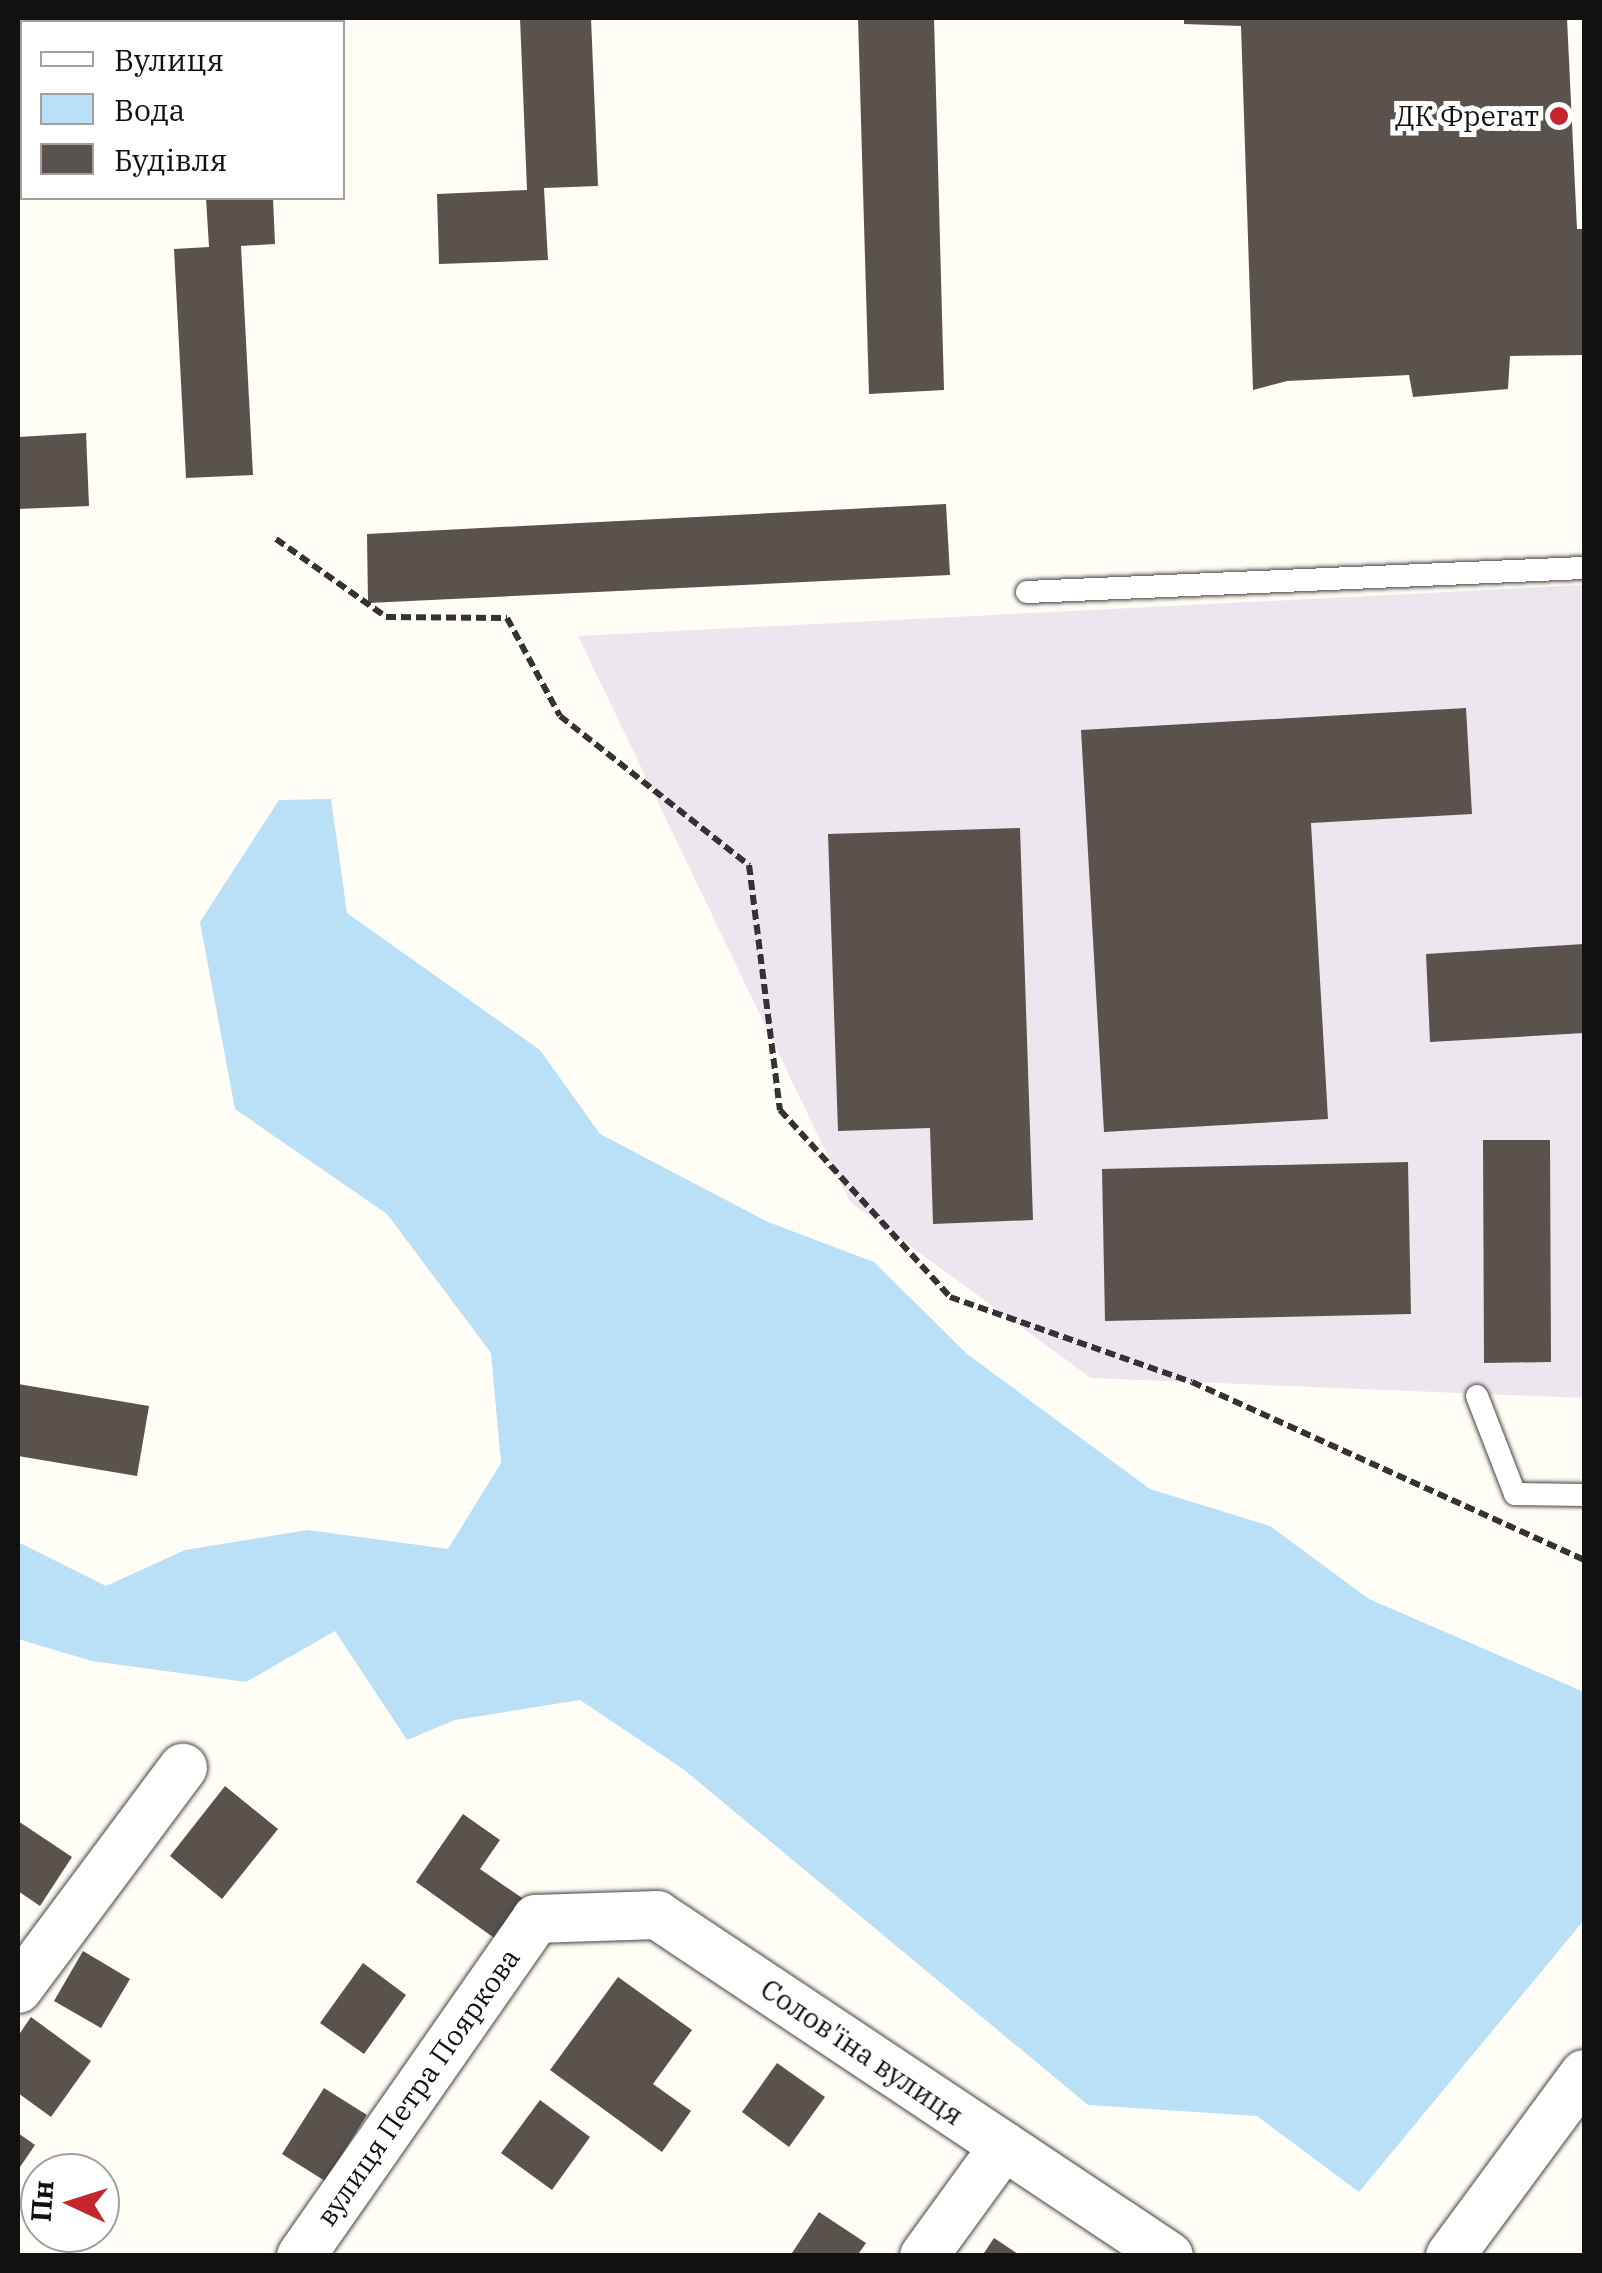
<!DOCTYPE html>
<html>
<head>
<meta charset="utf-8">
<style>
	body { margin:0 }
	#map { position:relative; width:1602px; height:2273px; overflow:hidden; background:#fffdf5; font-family:"IBM Plex Serif",serif }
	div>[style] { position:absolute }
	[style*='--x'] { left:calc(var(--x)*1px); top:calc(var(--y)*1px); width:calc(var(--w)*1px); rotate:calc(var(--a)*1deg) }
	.industrial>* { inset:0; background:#eee6ef }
	.water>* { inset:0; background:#b9e0f7 }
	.building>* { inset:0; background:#5a524d }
	.path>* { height:6px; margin-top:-3px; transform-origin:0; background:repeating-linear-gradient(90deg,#333 0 10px,transparent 0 15px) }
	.roads { filter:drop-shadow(0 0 2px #444) drop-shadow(0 0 2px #444) }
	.service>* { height:22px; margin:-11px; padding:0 11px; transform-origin:11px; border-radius:11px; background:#fff }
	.minor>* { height:48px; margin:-24px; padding:0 24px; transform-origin:24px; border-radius:24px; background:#fff }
	.dots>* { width:28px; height:28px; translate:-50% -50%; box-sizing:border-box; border:5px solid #fff; border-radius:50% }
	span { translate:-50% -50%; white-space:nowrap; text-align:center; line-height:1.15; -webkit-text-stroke:10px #fff; paint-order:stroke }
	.poi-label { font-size:28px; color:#111 }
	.right { translate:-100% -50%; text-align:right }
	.street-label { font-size:28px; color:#111 }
	.frame { position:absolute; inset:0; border:20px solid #111; pointer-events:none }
	.legend { position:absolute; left:20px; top:20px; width:325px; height:180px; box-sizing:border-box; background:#fff; border:2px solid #a0a0a0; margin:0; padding:12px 18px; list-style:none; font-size:30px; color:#111 }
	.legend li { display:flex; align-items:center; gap:20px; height:50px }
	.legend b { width:50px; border:2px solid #a0a0a0 }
	.north { position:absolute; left:20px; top:2153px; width:100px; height:100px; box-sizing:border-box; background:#fff; border:2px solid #a0a0a0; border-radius:50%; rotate:274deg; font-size:28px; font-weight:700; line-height:40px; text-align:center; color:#111 }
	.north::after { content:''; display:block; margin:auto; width:35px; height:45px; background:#c4262e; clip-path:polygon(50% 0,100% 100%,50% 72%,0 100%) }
</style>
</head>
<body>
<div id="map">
	<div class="industrial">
		<i style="clip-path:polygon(1584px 585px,1584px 1398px,1091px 1378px,850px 1202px,578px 636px)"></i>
	</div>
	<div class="water">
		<i style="clip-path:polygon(331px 799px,347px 913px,540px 1050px,600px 1134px,768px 1222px,874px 1262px,967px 1354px,1150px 1489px,1270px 1526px,1369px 1599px,1584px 1692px,1584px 1920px,1359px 2192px,1257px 2116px,1088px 2105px,683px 1769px,580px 1700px,455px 1720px,407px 1740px,335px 1631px,246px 1682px,92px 1661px,18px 1639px,20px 1543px,106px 1586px,185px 1550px,308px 1530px,448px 1549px,501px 1463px,491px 1353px,387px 1214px,235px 1109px,200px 922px,279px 800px)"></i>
	</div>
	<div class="building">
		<i style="clip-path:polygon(520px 18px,591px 18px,598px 186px,544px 188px,548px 260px,439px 264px,437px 194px,527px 190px)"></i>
		<i style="clip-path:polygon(858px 18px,934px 18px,944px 390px,869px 394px)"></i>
		<i style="clip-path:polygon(1184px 18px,1567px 18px,1577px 229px,1584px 229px,1584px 355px,1510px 356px,1508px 389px,1413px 397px,1409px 375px,1287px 381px,1253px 390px,1241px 26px,1184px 24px)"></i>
		<i style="clip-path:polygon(206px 198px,273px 198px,275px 244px,241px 246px,253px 475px,186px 478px,174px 249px,209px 247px)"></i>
		<i style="clip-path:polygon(86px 433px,89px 506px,18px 509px,18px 437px)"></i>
		<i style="clip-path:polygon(946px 504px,950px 575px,368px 603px,367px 534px)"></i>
		<i style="clip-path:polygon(1466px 708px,1472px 814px,1311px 823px,1328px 1119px,1104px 1132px,1081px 730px)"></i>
		<i style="clip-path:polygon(1020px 828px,1033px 1220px,933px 1224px,930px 1128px,838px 1131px,828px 834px)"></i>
		<i style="clip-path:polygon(1584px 944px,1584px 1033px,1430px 1042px,1426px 954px)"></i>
		<i style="clip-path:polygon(1483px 1140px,1550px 1140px,1551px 1362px,1484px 1363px)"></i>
		<i style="clip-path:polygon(1408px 1162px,1411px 1314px,1105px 1321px,1102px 1169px)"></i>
		<i style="clip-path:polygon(18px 1384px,149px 1406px,137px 1476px,18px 1456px)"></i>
		<i style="clip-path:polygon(225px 1786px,278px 1829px,222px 1899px,170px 1856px)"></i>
		<i style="clip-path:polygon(463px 1814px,500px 1840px,480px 1869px,525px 1900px,497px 1940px,416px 1882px)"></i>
		<i style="clip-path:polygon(18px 1821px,72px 1857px,40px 1906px,18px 1891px)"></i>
		<i style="clip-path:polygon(83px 1951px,130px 1979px,101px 2028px,54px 2001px)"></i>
		<i style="clip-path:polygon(363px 1963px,406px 1995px,364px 2054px,320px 2023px)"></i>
		<i style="clip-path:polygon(618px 1977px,692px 2030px,653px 2084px,691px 2111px,662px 2152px,550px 2070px)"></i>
		<i style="clip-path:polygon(31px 2017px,91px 2061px,51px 2117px,18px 2093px,18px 2036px)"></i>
		<i style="clip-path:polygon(777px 2063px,825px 2097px,789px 2147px,742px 2112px)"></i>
		<i style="clip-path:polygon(324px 2088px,367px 2115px,325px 2181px,282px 2154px)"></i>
		<i style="clip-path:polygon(540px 2100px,590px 2137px,552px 2190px,501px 2153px)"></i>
		<i style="clip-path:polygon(18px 2133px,35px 2145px,18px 2170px)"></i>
		<i style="clip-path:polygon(819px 2212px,866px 2243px,857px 2256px,790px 2256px)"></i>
		<i style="clip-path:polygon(994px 2238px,1021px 2256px,982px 2256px)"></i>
	</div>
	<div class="path">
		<i style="--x:276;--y:539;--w:135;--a:35.3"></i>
		<i style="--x:386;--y:617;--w:121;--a:0.5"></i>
		<i style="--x:507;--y:618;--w:111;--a:61.6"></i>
		<i style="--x:560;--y:716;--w:241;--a:38.3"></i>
		<i style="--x:749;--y:865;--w:247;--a:82.8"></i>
		<i style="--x:780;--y:1110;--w:253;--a:47.7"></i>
		<i style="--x:950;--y:1297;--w:256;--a:19.4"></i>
		<i style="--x:1192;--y:1382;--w:431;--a:24.4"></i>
	</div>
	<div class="roads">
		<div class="service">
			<i style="--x:1027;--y:592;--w:558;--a:-2.47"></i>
			<i style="--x:1477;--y:1396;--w:105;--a:68.8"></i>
			<i style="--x:1515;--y:1494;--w:69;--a:0.8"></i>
		</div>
		<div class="minor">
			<i style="--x:18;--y:1989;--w:276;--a:-53.3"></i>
			<i style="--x:301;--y:2256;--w:411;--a:-55.1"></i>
			<i style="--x:536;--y:1919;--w:121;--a:-1.9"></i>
			<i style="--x:657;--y:1915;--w:615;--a:33.66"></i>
			<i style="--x:924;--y:2256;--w:136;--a:-54"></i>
			<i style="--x:1450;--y:2256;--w:226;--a:-53.6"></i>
		</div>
	</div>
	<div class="dots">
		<i style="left:1559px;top:116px;background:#c4262e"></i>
	</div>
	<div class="poi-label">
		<span class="right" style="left:1539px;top:116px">ДК Фрегат</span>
	</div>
	<div class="street-label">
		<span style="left:862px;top:2052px;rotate:34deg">Солов'їна вулиця</span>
		<span style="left:418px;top:2087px;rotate:-55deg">вулиця Петра Пояркова</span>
	</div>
	<div class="frame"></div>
	<ul class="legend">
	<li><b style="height:12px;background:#fff"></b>Вулиця</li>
	<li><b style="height:28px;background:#b9e0f7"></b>Вода</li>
	<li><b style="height:28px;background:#5a524d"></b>Будівля</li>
	</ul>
	<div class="north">Пн</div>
</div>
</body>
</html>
